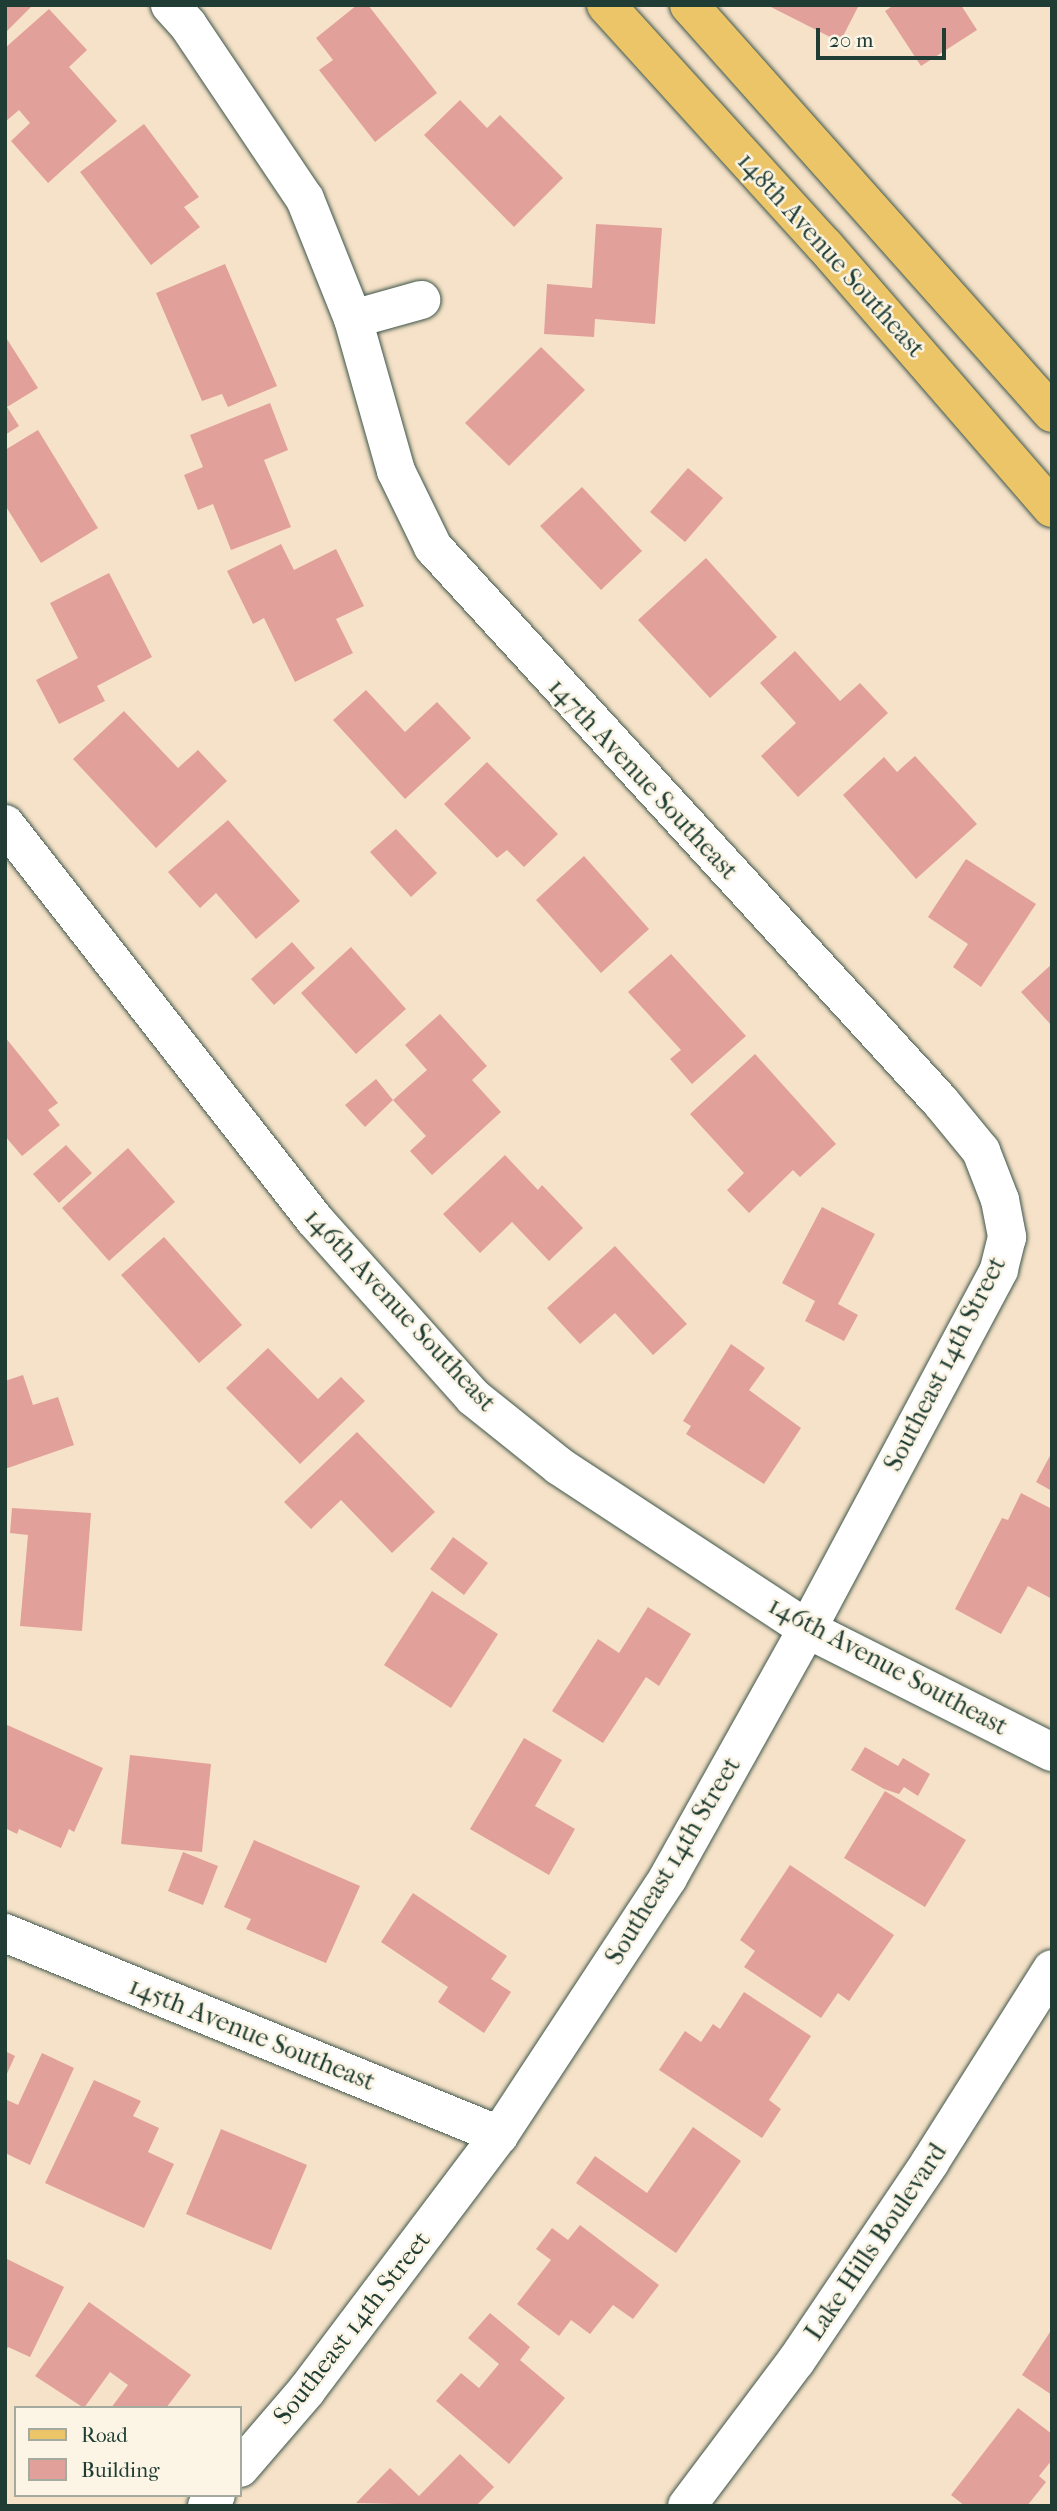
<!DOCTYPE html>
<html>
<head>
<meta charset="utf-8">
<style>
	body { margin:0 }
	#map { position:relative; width:1057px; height:2511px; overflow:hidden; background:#f6e2c8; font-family:"IM FELL French Canon",serif }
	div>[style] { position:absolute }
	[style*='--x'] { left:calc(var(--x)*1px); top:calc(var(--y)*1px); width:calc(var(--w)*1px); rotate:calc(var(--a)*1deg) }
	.building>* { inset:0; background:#e2a09b }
	.roads { filter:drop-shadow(0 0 2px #3f564a) drop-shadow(0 0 2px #3f564a) }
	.minor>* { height:38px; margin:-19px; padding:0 19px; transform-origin:19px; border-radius:19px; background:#fff }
	.major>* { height:38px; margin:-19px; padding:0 19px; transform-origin:19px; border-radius:19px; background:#edc569 }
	span { translate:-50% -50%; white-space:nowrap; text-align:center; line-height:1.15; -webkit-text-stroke:5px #fcf5e5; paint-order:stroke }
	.street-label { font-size:26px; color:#1f3d34 }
	.frame { position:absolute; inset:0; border:7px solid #1f3d34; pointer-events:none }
	.legend { position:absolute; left:14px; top:2406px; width:228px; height:91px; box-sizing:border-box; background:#fcf5e5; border:2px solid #a4ab9e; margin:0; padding:9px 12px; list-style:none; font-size:21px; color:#1f3d34 }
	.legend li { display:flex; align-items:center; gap:14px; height:35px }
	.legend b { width:35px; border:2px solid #a4ab9e }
	.scale { position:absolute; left:816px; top:28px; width:130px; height:32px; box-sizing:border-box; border:4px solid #1f3d34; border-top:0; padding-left:9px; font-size:21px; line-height:24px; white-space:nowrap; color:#1f3d34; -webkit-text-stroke:5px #fcf5e5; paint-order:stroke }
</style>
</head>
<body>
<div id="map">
	<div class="building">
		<i style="clip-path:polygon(5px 5px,33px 5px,5px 33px)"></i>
		<i style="clip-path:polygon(357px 5px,368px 5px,437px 93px,375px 142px,319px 70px,333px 60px,316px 38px)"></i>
		<i style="clip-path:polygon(767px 5px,859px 5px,840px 42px)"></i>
		<i style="clip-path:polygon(894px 5px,961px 5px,977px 30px,921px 66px,885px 11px)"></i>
		<i style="clip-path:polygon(49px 9px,87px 50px,69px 67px,117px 121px,48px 183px,11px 141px,30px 123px,19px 110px,5px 122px,5px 48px)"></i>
		<i style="clip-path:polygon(460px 100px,487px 128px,500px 115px,563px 178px,514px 227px,424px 135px)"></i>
		<i style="clip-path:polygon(144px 124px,199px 197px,184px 207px,200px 227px,151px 265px,80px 172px)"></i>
		<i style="clip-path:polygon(596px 224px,662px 228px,655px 324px,595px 319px,594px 337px,544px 334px,547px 284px,592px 288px)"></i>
		<i style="clip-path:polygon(225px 264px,277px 386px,228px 407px,222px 394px,202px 401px,156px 293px)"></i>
		<i style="clip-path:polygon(5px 336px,38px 388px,7px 407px,19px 426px,5px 435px)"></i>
		<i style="clip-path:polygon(541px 347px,585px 390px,509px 466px,465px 423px)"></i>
		<i style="clip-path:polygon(270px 403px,288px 450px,264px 460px,291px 527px,231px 550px,213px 504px,198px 510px,184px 475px,203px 467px,190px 435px)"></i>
		<i style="clip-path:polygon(38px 430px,98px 528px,41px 563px,5px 505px,5px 450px)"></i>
		<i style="clip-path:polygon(688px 468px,723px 498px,685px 542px,650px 512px)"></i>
		<i style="clip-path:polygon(582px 487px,642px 551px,601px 590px,540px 526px)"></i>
		<i style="clip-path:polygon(281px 544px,294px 570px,336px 549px,364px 606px,336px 619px,353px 653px,295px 682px,264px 618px,253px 624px,227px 571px)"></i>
		<i style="clip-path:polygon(706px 558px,777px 637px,710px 698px,638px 620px)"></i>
		<i style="clip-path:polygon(109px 573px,152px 657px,97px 686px,105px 701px,59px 724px,36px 680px,78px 658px,50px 603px)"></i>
		<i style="clip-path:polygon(795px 651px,840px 701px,860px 683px,888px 713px,798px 797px,761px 756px,796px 723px,760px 683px)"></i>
		<i style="clip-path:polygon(366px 690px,405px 732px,437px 702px,471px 738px,405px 799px,333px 720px)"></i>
		<i style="clip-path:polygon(124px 711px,178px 768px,198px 750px,227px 781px,156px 848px,73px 759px)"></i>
		<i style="clip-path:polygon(915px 756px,977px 824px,916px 879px,843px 795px,884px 757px,897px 772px)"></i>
		<i style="clip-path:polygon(487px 762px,558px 834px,524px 867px,507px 850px,497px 858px,444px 804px)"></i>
		<i style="clip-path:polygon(228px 820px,300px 901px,256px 939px,216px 893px,200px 908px,168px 872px)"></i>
		<i style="clip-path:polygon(396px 829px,437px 873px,411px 897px,370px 852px)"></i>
		<i style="clip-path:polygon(584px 856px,649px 929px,601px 973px,536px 900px)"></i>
		<i style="clip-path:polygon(966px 859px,1036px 904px,981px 987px,953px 967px,968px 944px,928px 917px)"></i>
		<i style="clip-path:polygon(292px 942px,315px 968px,274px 1005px,251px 979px)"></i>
		<i style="clip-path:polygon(351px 947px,406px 1009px,356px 1054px,301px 993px)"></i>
		<i style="clip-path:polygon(671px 954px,746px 1036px,692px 1084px,670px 1059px,681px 1050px,628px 992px)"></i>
		<i style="clip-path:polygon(1052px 964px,1052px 1026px,1021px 992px)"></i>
		<i style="clip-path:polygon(440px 1014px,487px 1066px,472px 1080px,501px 1112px,432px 1175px,410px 1151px,426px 1136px,393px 1100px,427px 1070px,405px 1045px)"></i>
		<i style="clip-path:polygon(5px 1037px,58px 1103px,48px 1110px,60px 1125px,22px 1156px,5px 1136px)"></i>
		<i style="clip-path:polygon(755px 1054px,836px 1144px,800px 1177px,793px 1170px,749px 1213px,727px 1190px,744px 1173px,690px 1114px)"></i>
		<i style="clip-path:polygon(376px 1079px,393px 1100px,365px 1127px,345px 1105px)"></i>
		<i style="clip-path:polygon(66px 1145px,92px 1173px,59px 1203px,33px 1174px)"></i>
		<i style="clip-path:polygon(128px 1148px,175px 1202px,109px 1261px,62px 1208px)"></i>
		<i style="clip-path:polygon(505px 1155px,538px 1190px,542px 1185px,583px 1228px,549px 1261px,512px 1222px,480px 1253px,443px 1214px)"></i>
		<i style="clip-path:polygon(822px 1207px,875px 1234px,838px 1304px,858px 1315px,844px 1341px,805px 1321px,815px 1301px,782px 1283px)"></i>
		<i style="clip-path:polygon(164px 1237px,242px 1325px,199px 1363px,121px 1275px)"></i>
		<i style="clip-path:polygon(615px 1246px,687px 1324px,653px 1355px,615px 1313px,580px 1344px,547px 1308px)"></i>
		<i style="clip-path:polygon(731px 1344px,765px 1368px,749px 1390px,801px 1428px,764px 1484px,686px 1434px,691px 1426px,683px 1421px)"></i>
		<i style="clip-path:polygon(268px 1348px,318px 1399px,341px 1377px,365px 1401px,300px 1464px,226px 1388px)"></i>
		<i style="clip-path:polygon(23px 1375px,33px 1405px,58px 1397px,74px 1445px,5px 1469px,5px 1381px)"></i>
		<i style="clip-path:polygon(357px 1432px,435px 1512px,392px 1553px,341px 1500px,311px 1529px,284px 1502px)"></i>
		<i style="clip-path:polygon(1052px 1452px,1052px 1491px,1036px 1482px)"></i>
		<i style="clip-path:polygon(1021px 1493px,1052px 1509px,1052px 1599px,1028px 1586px,1001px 1634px,955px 1609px,1002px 1518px,1008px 1520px)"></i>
		<i style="clip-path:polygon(12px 1508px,91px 1513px,82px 1631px,20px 1626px,28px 1535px,10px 1533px)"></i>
		<i style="clip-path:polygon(453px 1537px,488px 1563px,464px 1595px,430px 1569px)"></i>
		<i style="clip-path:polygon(432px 1591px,498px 1634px,451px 1708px,384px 1665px)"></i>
		<i style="clip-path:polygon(648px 1607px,691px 1634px,659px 1686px,646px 1677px,603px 1743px,552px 1711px,598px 1639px,619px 1653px)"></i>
		<i style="clip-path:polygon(5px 1724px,103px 1768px,74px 1832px,69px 1829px,61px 1848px,19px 1829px,17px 1834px,5px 1828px)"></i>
		<i style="clip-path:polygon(524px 1738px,562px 1760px,535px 1806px,575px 1829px,549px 1875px,470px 1829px)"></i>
		<i style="clip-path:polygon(865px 1747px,898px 1766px,903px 1758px,930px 1774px,918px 1796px,904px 1787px,899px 1794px,884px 1789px,851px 1770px)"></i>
		<i style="clip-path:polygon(130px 1755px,211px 1764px,202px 1852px,121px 1844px)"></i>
		<i style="clip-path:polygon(885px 1791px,966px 1840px,925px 1907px,844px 1858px)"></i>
		<i style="clip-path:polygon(254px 1840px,360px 1886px,326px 1963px,246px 1929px,251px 1919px,224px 1907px)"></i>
		<i style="clip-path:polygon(183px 1852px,218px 1866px,203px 1905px,168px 1891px)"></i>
		<i style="clip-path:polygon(790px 1865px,894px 1935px,849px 2001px,838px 1993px,821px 2018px,744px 1967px,755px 1951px,740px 1940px)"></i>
		<i style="clip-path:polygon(413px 1893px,507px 1956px,491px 1979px,511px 1992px,484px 2033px,438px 2002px,448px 1987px,381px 1942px)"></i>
		<i style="clip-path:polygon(744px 1992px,811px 2036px,769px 2100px,781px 2109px,762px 2138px,659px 2070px,685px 2031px,701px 2042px,713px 2024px,720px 2029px)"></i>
		<i style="clip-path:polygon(5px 2051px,15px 2056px,5px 2078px)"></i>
		<i style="clip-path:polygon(42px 2053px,74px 2068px,30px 2165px,5px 2153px,5px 2099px,18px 2105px)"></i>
		<i style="clip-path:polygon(94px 2080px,141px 2101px,133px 2116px,159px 2128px,148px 2152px,174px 2164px,144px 2228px,45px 2183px)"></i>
		<i style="clip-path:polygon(693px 2127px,741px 2161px,676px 2253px,576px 2183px,595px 2156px,647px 2193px)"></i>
		<i style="clip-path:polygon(221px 2129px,307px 2165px,271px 2250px,186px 2214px)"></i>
		<i style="clip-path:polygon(580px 2225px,659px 2285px,633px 2319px,613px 2305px,590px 2334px,571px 2320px,559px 2336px,517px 2304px,551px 2260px,536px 2249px,552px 2228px,568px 2240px)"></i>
		<i style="clip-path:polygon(5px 2258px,64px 2287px,30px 2357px,8px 2347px,5px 2353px)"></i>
		<i style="clip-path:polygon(89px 2302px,191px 2375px,166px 2408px,111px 2408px,128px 2385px,110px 2372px,84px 2408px,35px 2376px)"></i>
		<i style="clip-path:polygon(490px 2313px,530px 2347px,520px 2360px,565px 2398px,509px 2464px,436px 2401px,461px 2373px,479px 2388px,499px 2364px,468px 2338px)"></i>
		<i style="clip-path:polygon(1052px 2329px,1052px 2395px,1022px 2375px)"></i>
		<i style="clip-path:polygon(1018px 2408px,1052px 2434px,1052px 2460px,1039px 2476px,1046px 2482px,1027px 2506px,965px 2506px,951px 2495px)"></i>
		<i style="clip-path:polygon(460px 2454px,494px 2487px,476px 2506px,356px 2503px,390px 2468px,419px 2496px)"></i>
	</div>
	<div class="roads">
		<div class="minor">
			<i style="--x:170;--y:5;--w:27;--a:48"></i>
			<i style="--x:188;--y:25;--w:210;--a:56.1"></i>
			<i style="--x:305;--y:199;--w:129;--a:68.2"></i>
			<i style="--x:353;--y:319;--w:158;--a:74.2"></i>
			<i style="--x:396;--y:471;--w:85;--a:64"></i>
			<i style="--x:433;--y:547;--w:751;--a:47.54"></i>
			<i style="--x:940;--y:1101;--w:65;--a:50.6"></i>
			<i style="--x:981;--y:1151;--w:53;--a:68.8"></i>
			<i style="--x:1000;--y:1200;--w:38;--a:79"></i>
			<i style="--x:1007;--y:1237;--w:34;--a:104"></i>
			<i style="--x:999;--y:1270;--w:407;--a:118.1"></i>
			<i style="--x:807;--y:1629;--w:285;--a:119.2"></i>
			<i style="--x:668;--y:1878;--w:308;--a:123.3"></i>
			<i style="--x:499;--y:2135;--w:319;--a:127"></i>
			<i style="--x:307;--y:2390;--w:103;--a:130.7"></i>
			<i style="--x:353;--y:319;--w:71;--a:-15.6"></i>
			<i style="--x:5;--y:824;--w:502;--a:51.96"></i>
			<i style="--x:314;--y:1219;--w:239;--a:48.2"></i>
			<i style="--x:473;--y:1397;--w:110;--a:38.7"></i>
			<i style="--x:559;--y:1466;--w:297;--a:33.3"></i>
			<i style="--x:807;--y:1629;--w:274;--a:26.7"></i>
			<i style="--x:5;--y:1933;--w:534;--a:22.24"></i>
			<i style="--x:207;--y:2506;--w:14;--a:-51"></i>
			<i style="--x:687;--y:2506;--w:181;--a:-53.1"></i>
			<i style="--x:796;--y:2361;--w:240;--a:-56"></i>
			<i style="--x:930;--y:2162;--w:228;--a:-57.7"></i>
		</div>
		<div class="major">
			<i style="--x:606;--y:5;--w:324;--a:47.8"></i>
			<i style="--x:824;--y:245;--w:348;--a:49.1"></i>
			<i style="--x:689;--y:5;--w:546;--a:48.34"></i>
		</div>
	</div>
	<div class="street-label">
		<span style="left:831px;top:255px;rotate:48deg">148th Avenue Southeast</span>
		<span style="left:643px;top:779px;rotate:47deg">147th Avenue Southeast</span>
		<span style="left:400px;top:1310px;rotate:47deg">146th Avenue Southeast</span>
		<span style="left:945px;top:1364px;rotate:-63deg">Southeast 14th Street</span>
		<span style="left:888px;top:1666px;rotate:28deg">146th Avenue Southeast</span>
		<span style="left:673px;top:1861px;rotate:-59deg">Southeast 14th Street</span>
		<span style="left:252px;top:2034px;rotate:22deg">145th Avenue Southeast</span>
		<span style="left:876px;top:2242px;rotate:-56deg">Lake Hills Boulevard</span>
		<span style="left:352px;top:2328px;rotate:-52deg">Southeast 14th Street</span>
	</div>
	<div class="frame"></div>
	<ul class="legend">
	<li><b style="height:9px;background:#edc569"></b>Road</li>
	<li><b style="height:19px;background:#e2a09b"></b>Building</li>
	</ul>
	<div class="scale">20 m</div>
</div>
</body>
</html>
